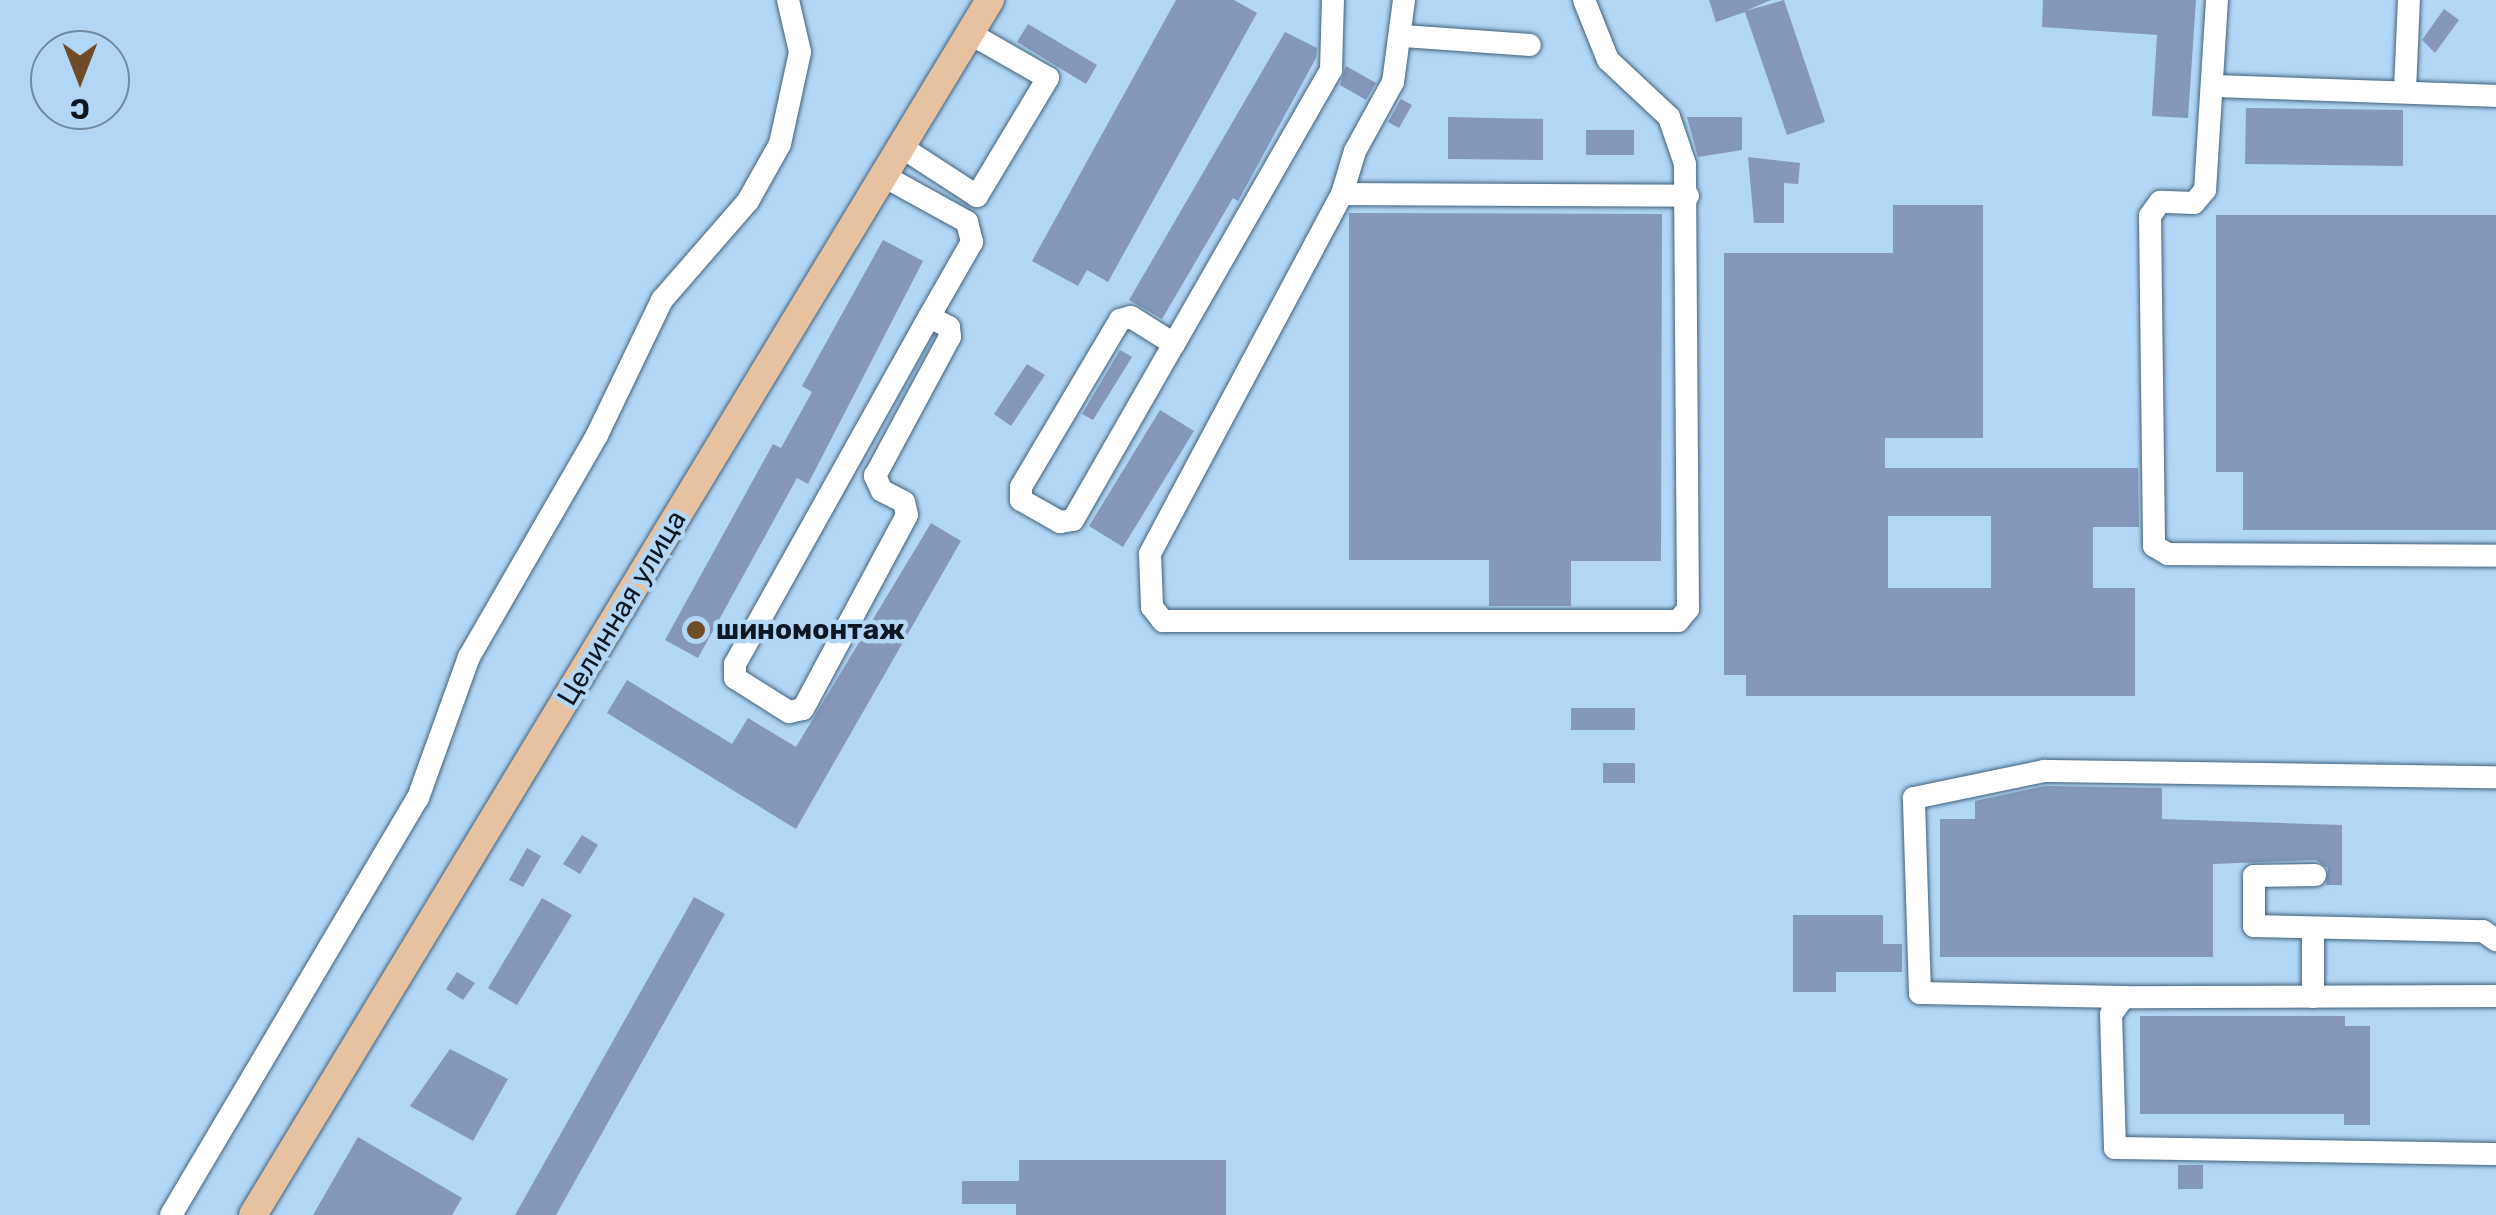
<!DOCTYPE html>
<html>
<head>
<meta charset="utf-8">
<style>
	body { margin:0 }
	#map { position:relative; width:2496px; height:1215px; overflow:hidden; background:#b2d6f5; font-family:Rubik,sans-serif }
	div>[style] { position:absolute }
	[style*='--x'] { left:calc(var(--x)*1px); top:calc(var(--y)*1px); width:calc(var(--w)*1px); rotate:calc(var(--a)*1deg) }
	.building>* { inset:0; background:#8597bb }
	.roads { filter:drop-shadow(0 0 2px #41627c) drop-shadow(0 0 2px #41627c) }
	.minor>* { height:22px; margin:-11px; padding:0 11px; transform-origin:11px; border-radius:11px; background:#fff }
	.major>* { height:28px; margin:-14px; padding:0 14px; transform-origin:14px; border-radius:14px; background:#e6c2a1 }
	.dots>* { width:28px; height:28px; translate:-50% -50%; box-sizing:border-box; border:5px solid #b2d6f5; border-radius:50% }
	span { translate:-50% -50%; white-space:nowrap; text-align:center; line-height:1.15; -webkit-text-stroke:9px #b2d6f5; paint-order:stroke }
	.street-label { font-size:28px; color:#0b1823 }
	.poi-label { font-size:28px; color:#0b1823; font-weight:700 }
	.left { translate:0 -50%; text-align:left }
	.north { position:absolute; left:30px; top:30px; width:100px; height:100px; box-sizing:border-box; background:#b2d6f5; border:2px solid #6f8aa1; border-radius:50%; rotate:180deg; font-size:28px; font-weight:700; line-height:40px; text-align:center; color:#0b1823 }
	.north::after { content:''; display:block; margin:auto; width:35px; height:45px; background:#714c28; clip-path:polygon(50% 0,100% 100%,50% 72%,0 100%) }
</style>
</head>
<body>
<div id="map">
	<div class="building">
		<i style="clip-path:polygon(1176px 0,1234px 0,1257px 13px,1108px 282px,1087px 270px,1078px 286px,1032px 261px)"></i>
		<i style="clip-path:polygon(1709px 0,1771px 0,1745px 11px,1784px 0,1825px 122px,1787px 135px,1745px 12px,1716px 22px)"></i>
		<i style="clip-path:polygon(2043px 0,2196px 0,2188px 118px,2152px 116px,2157px 35px,2042px 27px)"></i>
		<i style="clip-path:polygon(2444px 9px,2459px 20px,2435px 53px,2422px 40px)"></i>
		<i style="clip-path:polygon(1028px 24px,1097px 65px,1086px 84px,1017px 42px)"></i>
		<i style="clip-path:polygon(1285px 32px,1317px 48px,1316px 58px,1238px 201px,1233px 198px,1162px 319px,1129px 300px)"></i>
		<i style="clip-path:polygon(1346px 66px,1376px 83px,1366px 100px,1340px 85px)"></i>
		<i style="clip-path:polygon(1401px 99px,1412px 105px,1399px 128px,1388px 122px)"></i>
		<i style="clip-path:polygon(2246px 108px,2403px 110px,2403px 166px,2245px 164px)"></i>
		<i style="clip-path:polygon(1448px 117px,1543px 119px,1543px 160px,1448px 159px)"></i>
		<i style="clip-path:polygon(1687px 117px,1742px 117px,1742px 150px,1698px 157px)"></i>
		<i style="clip-path:polygon(1586px 130px,1634px 130px,1634px 155px,1586px 155px)"></i>
		<i style="clip-path:polygon(1748px 157px,1800px 163px,1798px 184px,1784px 183px,1784px 223px,1754px 223px)"></i>
		<i style="clip-path:polygon(evenodd,1893px 205px,1983px 205px,1983px 438px,1885px 438px,1885px 468px,2138px 468px,2139px 527px,2093px 527px,2093px 588px,2135px 588px,2135px 696px,1746px 696px,1746px 675px,1724px 675px,1724px 253px,1893px 253px,1893px 205px,1888px 516px,1991px 516px,1991px 588px,1888px 588px,1888px 516px)"></i>
		<i style="clip-path:polygon(1349px 213px,1662px 214px,1661px 561px,1571px 561px,1571px 606px,1489px 606px,1489px 560px,1349px 560px)"></i>
		<i style="clip-path:polygon(2216px 215px,2496px 215px,2496px 530px,2243px 530px,2243px 472px,2216px 472px)"></i>
		<i style="clip-path:polygon(883px 240px,923px 261px,808px 484px,797px 478px,698px 658px,665px 640px,773px 444px,781px 448px,812px 392px,802px 386px)"></i>
		<i style="clip-path:polygon(1120px 350px,1132px 357px,1093px 420px,1082px 414px)"></i>
		<i style="clip-path:polygon(1027px 364px,1045px 375px,1011px 426px,994px 414px)"></i>
		<i style="clip-path:polygon(1160px 410px,1194px 431px,1123px 547px,1089px 526px)"></i>
		<i style="clip-path:polygon(931px 523px,961px 541px,796px 829px,607px 713px,627px 680px,732px 744px,748px 718px,796px 747px)"></i>
		<i style="clip-path:polygon(1571px 708px,1635px 708px,1635px 730px,1571px 730px)"></i>
		<i style="clip-path:polygon(1603px 763px,1635px 763px,1635px 783px,1603px 783px)"></i>
		<i style="clip-path:polygon(2045px 786px,2162px 788px,2162px 819px,2342px 825px,2342px 885px,2326px 885px,2328px 868px,2316px 860px,2213px 864px,2213px 957px,1940px 957px,1940px 819px,1975px 819px,1975px 801px)"></i>
		<i style="clip-path:polygon(582px 835px,598px 845px,580px 874px,563px 864px)"></i>
		<i style="clip-path:polygon(527px 848px,541px 856px,523px 887px,509px 880px)"></i>
		<i style="clip-path:polygon(694px 897px,725px 914px,556px 1215px,515px 1215px)"></i>
		<i style="clip-path:polygon(542px 898px,572px 915px,517px 1005px,488px 988px)"></i>
		<i style="clip-path:polygon(1793px 915px,1883px 915px,1883px 944px,1902px 944px,1902px 972px,1836px 972px,1836px 992px,1793px 992px)"></i>
		<i style="clip-path:polygon(457px 972px,475px 983px,463px 1000px,446px 989px)"></i>
		<i style="clip-path:polygon(2140px 1016px,2345px 1016px,2345px 1026px,2370px 1026px,2370px 1125px,2344px 1125px,2344px 1114px,2140px 1114px)"></i>
		<i style="clip-path:polygon(450px 1049px,508px 1079px,473px 1141px,410px 1106px)"></i>
		<i style="clip-path:polygon(358px 1137px,462px 1198px,452px 1215px,313px 1215px)"></i>
		<i style="clip-path:polygon(1019px 1160px,1226px 1160px,1226px 1215px,1016px 1215px,1016px 1204px,962px 1204px,962px 1181px,1019px 1181px)"></i>
		<i style="clip-path:polygon(2178px 1165px,2203px 1165px,2203px 1189px,2178px 1189px)"></i>
	</div>
	<div class="roads">
		<div class="minor">
			<i style="--x:1404;--y:0;--w:83;--a:97.6"></i>
			<i style="--x:1393;--y:82;--w:79;--a:118.8"></i>
			<i style="--x:1355;--y:151;--w:45;--a:106.8"></i>
			<i style="--x:1342;--y:194;--w:408;--a:118.1"></i>
			<i style="--x:1150;--y:554;--w:53;--a:87.8"></i>
			<i style="--x:1152;--y:607;--w:18;--a:52"></i>
			<i style="--x:1163;--y:621;--w:515;--a:0"></i>
			<i style="--x:1678;--y:621;--w:16;--a:-50"></i>
			<i style="--x:1688;--y:609;--w:445;--a:-90.4"></i>
			<i style="--x:1685;--y:164;--w:50;--a:-108.8"></i>
			<i style="--x:1669;--y:117;--w:83;--a:-136.9"></i>
			<i style="--x:1608;--y:60;--w:65;--a:-111.8"></i>
			<i style="--x:2217;--y:0;--w:190;--a:93.6"></i>
			<i style="--x:2205;--y:190;--w:17;--a:130"></i>
			<i style="--x:2194;--y:203;--w:34;--a:-178"></i>
			<i style="--x:2160;--y:202;--w:17;--a:126"></i>
			<i style="--x:2150;--y:216;--w:330;--a:89.3"></i>
			<i style="--x:2154;--y:546;--w:16;--a:30"></i>
			<i style="--x:2168;--y:554;--w:328;--a:0.3"></i>
			<i style="--x:1404;--y:36;--w:126;--a:4.1"></i>
			<i style="--x:2212;--y:86;--w:284;--a:2"></i>
			<i style="--x:2405;--y:90;--w:90;--a:-87.5"></i>
			<i style="--x:900;--y:146;--w:92;--a:33"></i>
			<i style="--x:977;--y:196;--w:138;--a:-59"></i>
			<i style="--x:1048;--y:78;--w:91;--a:-150.3"></i>
			<i style="--x:882;--y:175;--w:97;--a:28.9"></i>
			<i style="--x:967;--y:222;--w:21;--a:76"></i>
			<i style="--x:972;--y:242;--w:86;--a:119.8"></i>
			<i style="--x:929;--y:317;--w:398;--a:119.2"></i>
			<i style="--x:735;--y:664;--w:14;--a:90"></i>
			<i style="--x:735;--y:678;--w:64;--a:32.2"></i>
			<i style="--x:789;--y:712;--w:14;--a:-12"></i>
			<i style="--x:803;--y:709;--w:220;--a:-61.8"></i>
			<i style="--x:907;--y:515;--w:13;--a:-103"></i>
			<i style="--x:904;--y:502;--w:25;--a:-153"></i>
			<i style="--x:882;--y:491;--w:17;--a:-115"></i>
			<i style="--x:875;--y:476;--w:158;--a:-61.7"></i>
			<i style="--x:950;--y:337;--w:10;--a:-96"></i>
			<i style="--x:949;--y:327;--w:22;--a:-153"></i>
			<i style="--x:1342;--y:194;--w:346;--a:0.3"></i>
			<i style="--x:1174;--y:344;--w:51;--a:-147.9"></i>
			<i style="--x:1131;--y:317;--w:11;--a:165"></i>
			<i style="--x:1120;--y:320;--w:194;--a:120.7"></i>
			<i style="--x:1021;--y:487;--w:13;--a:90"></i>
			<i style="--x:1021;--y:500;--w:45;--a:29.4"></i>
			<i style="--x:1060;--y:522;--w:13;--a:-9"></i>
			<i style="--x:1073;--y:520;--w:203;--a:-60.2"></i>
			<i style="--x:1174;--y:344;--w:316;--a:-60.2"></i>
			<i style="--x:1331;--y:70;--w:70;--a:-88.4"></i>
			<i style="--x:2315;--y:875;--w:61;--a:179.1"></i>
			<i style="--x:2254;--y:876;--w:50;--a:90"></i>
			<i style="--x:2254;--y:926;--w:229;--a:1.3"></i>
			<i style="--x:2483;--y:931;--w:16;--a:35"></i>
			<i style="--x:2313;--y:929;--w:68;--a:90"></i>
			<i style="--x:2496;--y:996;--w:372;--a:179.8"></i>
			<i style="--x:2124;--y:997;--w:21;--a:127"></i>
			<i style="--x:2111;--y:1014;--w:134;--a:88.3"></i>
			<i style="--x:2115;--y:1148;--w:381;--a:0.9"></i>
			<i style="--x:2124;--y:997;--w:204;--a:-178.9"></i>
			<i style="--x:1920;--y:993;--w:195;--a:-91.8"></i>
			<i style="--x:1914;--y:798;--w:133;--a:-11.7"></i>
			<i style="--x:2044;--y:771;--w:452;--a:0.8"></i>
			<i style="--x:171;--y:1215;--w:485;--a:-59.4"></i>
			<i style="--x:418;--y:798;--w:150;--a:-70.1"></i>
			<i style="--x:469;--y:657;--w:256;--a:-60"></i>
			<i style="--x:597;--y:435;--w:150;--a:-64.3"></i>
			<i style="--x:662;--y:300;--w:131;--a:-49"></i>
			<i style="--x:748;--y:201;--w:65;--a:-60.7"></i>
			<i style="--x:780;--y:144;--w:94;--a:-77.7"></i>
			<i style="--x:800;--y:52;--w:53;--a:-103"></i>
		</div>
		<div class="major">
			<i style="--x:253;--y:1215;--w:1421;--a:-58.76"></i>
		</div>
	</div>
	<div class="dots">
		<i style="left:696px;top:630px;background:#714c28"></i>
	</div>
	<div class="street-label">
		<span style="left:622px;top:608px;rotate:-59deg">Целинная улица</span>
	</div>
	<div class="poi-label">
		<span class="left" style="left:716px;top:630px">шиномонтаж</span>
	</div>
	<div class="north">С</div>
</div>
</body>
</html>
